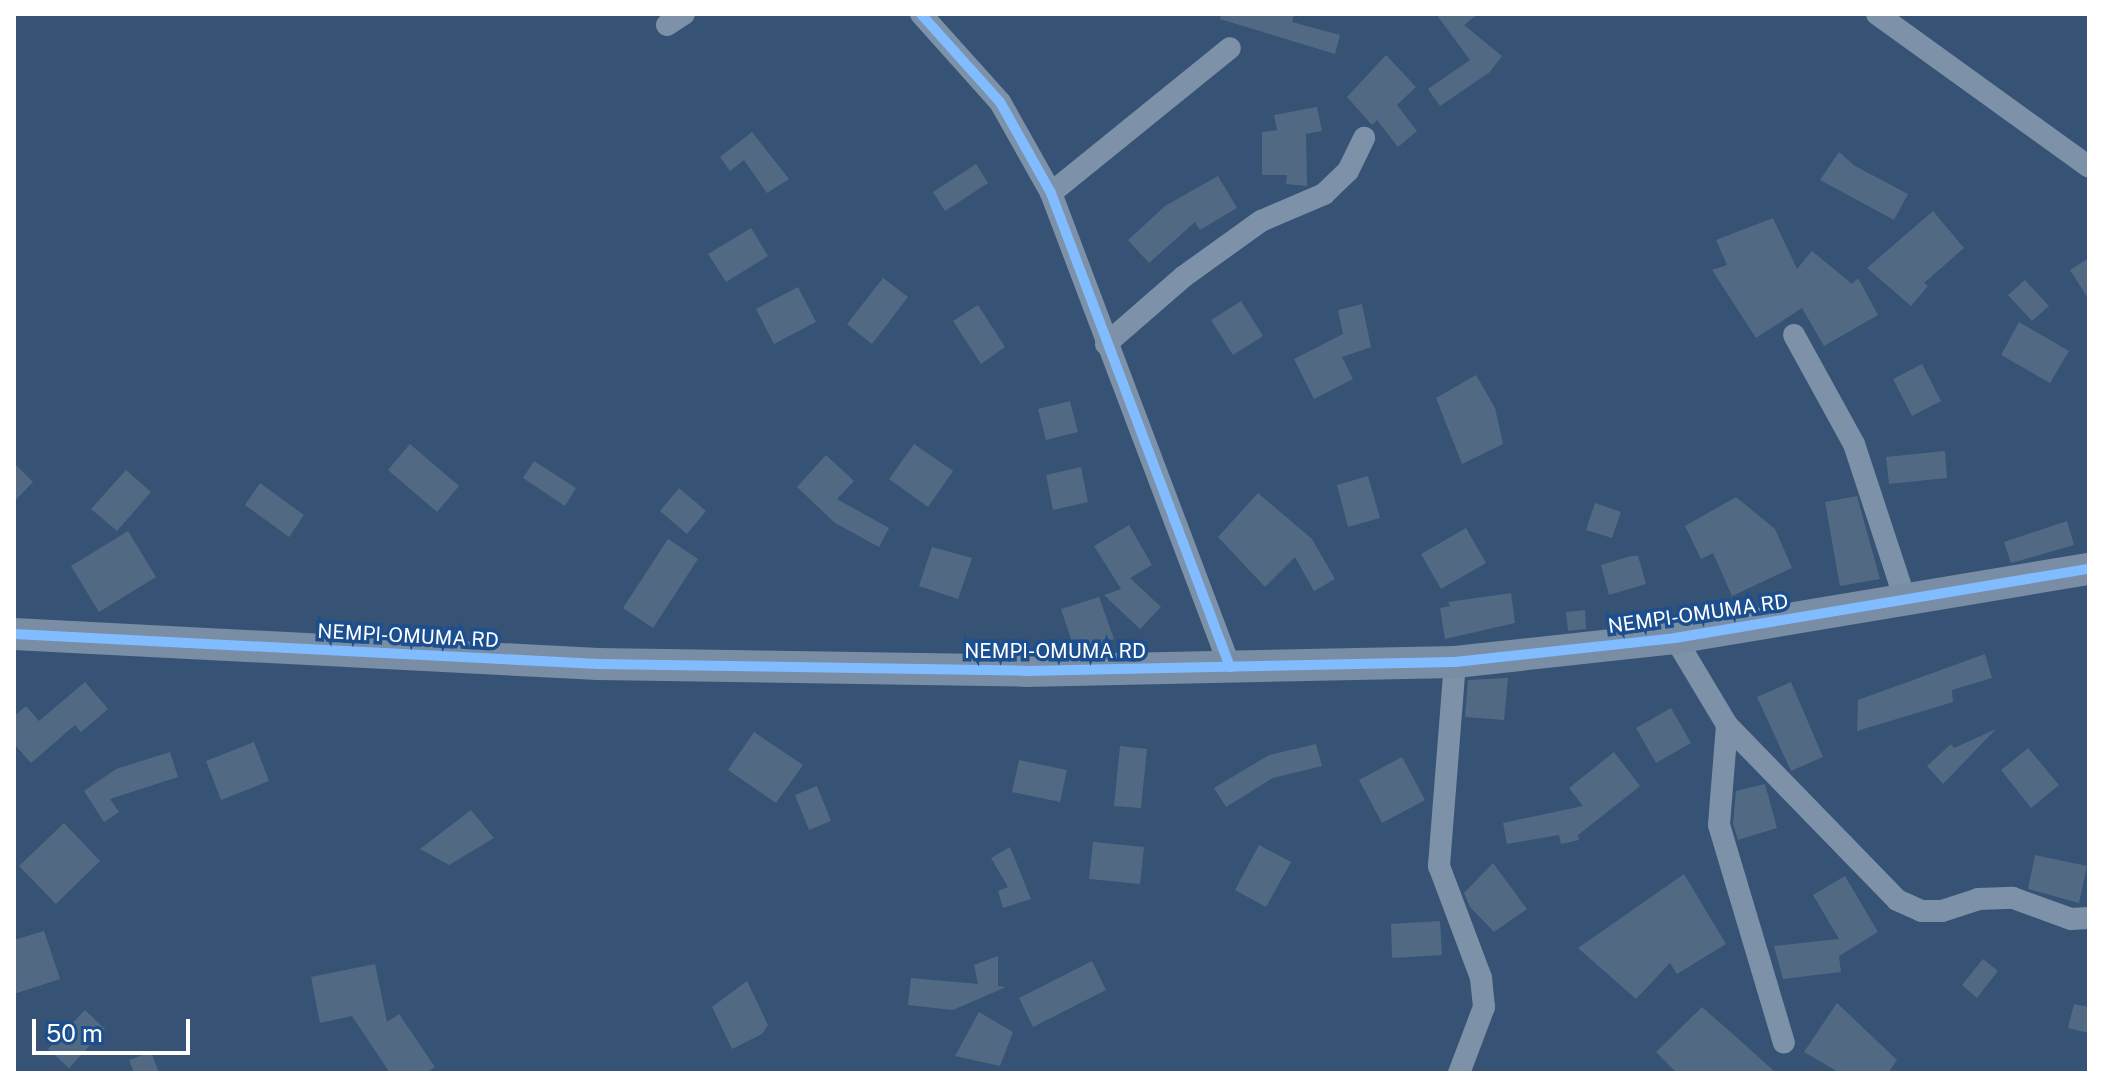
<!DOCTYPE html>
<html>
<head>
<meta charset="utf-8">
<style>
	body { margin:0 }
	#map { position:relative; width:2103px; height:1087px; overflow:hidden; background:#365274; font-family:"Public Sans",sans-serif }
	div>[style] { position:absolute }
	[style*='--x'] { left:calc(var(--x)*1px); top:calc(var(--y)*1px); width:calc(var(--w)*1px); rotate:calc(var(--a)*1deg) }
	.building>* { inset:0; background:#526984 }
	.street>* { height:22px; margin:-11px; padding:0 11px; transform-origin:11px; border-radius:11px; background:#7d92a8 }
	.secondary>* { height:32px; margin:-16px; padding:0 16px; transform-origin:16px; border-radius:16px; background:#798da4 }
	.cycleway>* { height:10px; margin:-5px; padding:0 5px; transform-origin:5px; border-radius:5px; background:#80bcff }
	span { translate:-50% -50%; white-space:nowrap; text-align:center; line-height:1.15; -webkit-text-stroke:7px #1b4f8f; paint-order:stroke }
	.street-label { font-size:20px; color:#fff }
	.frame { position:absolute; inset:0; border:16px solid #fff; pointer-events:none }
	.scale { position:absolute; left:32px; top:1019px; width:158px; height:36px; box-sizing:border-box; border:4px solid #fff; border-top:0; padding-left:10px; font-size:24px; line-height:28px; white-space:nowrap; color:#fff; -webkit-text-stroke:6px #1b4f8f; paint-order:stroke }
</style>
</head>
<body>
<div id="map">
	<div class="building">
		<i style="clip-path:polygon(1221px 14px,1294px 14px,1292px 22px,1340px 35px,1335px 54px,1220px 19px)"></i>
		<i style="clip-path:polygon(1436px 14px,1478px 14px,1464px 25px,1502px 56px,1490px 72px,1440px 106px,1428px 89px,1470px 60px)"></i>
		<i style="clip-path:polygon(1386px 55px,1416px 87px,1397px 105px,1417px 131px,1398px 147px,1377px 120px,1372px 125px,1347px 97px)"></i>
		<i style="clip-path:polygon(1317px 107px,1322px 131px,1306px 134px,1307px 186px,1286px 184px,1287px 175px,1262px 175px,1262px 132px,1277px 130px,1274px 115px)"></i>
		<i style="clip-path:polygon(752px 132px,789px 179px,767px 193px,744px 160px,730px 171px,720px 157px)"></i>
		<i style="clip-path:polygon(1839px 152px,1855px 166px,1908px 194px,1894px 220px,1820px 180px)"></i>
		<i style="clip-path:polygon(976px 164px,988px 183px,945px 211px,933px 192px)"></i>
		<i style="clip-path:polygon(1218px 176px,1237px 208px,1200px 230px,1195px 222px,1149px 263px,1128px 240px,1165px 206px)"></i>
		<i style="clip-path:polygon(1933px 211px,1964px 248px,1924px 283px,1928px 286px,1911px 306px,1867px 268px)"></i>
		<i style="clip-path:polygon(1773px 218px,1797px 269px,1812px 251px,1852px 284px,1858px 278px,1878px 315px,1824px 346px,1802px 308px,1756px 338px,1712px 270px,1727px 265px,1716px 240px)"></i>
		<i style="clip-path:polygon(751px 228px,768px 256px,726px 282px,708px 254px)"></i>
		<i style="clip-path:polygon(2089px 258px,2089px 300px,2070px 270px)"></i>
		<i style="clip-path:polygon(883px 278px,908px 297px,872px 344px,847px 324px)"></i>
		<i style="clip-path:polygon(2025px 280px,2049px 306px,2032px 321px,2008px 295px)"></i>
		<i style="clip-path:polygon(798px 287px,816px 322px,774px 344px,756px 309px)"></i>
		<i style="clip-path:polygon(1241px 301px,1263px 336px,1233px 355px,1211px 320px)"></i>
		<i style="clip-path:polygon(1362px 304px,1371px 347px,1342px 357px,1353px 379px,1314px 399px,1294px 359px,1343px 334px,1338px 310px)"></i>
		<i style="clip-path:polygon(978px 305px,1005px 347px,981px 364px,953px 321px)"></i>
		<i style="clip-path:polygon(2019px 322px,2069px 351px,2050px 383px,2001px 355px)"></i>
		<i style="clip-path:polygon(1922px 364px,1941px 401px,1912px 416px,1893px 379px)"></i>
		<i style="clip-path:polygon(1476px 375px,1495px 408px,1503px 444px,1462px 464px,1436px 398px)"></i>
		<i style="clip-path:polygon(1070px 401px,1078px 432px,1046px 440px,1038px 409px)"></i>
		<i style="clip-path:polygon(410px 444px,459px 486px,437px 512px,388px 470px)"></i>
		<i style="clip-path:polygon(914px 444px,953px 471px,928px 507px,889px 479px)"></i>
		<i style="clip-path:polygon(1945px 451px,1947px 478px,1889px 484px,1886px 457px)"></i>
		<i style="clip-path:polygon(826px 455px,854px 481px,837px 499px,889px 528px,879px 547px,835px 523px,797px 487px)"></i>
		<i style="clip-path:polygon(534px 461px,576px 488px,565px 506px,523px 478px)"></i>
		<i style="clip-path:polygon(14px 463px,33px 482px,14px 502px)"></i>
		<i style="clip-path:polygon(1081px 467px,1088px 502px,1053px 510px,1046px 475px)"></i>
		<i style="clip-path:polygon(126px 470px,151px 492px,117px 531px,91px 509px)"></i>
		<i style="clip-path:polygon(1368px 476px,1380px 518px,1348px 527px,1337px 485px)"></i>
		<i style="clip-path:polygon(260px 483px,304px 515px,289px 537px,245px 505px)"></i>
		<i style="clip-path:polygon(679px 488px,706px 511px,687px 534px,660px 511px)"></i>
		<i style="clip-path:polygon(1258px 493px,1312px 539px,1335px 579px,1314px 591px,1295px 557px,1265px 587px,1218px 537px)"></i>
		<i style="clip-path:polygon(1857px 496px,1880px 579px,1840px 586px,1825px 502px)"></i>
		<i style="clip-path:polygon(1736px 497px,1775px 529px,1792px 568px,1732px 596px,1713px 553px,1701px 559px,1685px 526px)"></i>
		<i style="clip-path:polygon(1595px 503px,1621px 512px,1612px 538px,1586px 530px)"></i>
		<i style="clip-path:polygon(2067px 521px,2074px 545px,2011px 563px,2004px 542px)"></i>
		<i style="clip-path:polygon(1129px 525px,1152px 565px,1130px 578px,1161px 607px,1140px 629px,1104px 595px,1121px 589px,1094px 546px)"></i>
		<i style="clip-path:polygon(1466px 528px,1486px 563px,1441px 589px,1421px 554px)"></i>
		<i style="clip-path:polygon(128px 531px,156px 577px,99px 612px,71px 566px)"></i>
		<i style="clip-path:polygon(668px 539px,698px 559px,653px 628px,623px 608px)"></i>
		<i style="clip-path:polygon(932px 547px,972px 558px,958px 599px,919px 586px)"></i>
		<i style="clip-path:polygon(1631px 556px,1638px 556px,1646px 584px,1609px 595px,1601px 565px)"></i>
		<i style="clip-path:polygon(1511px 593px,1515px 623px,1445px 639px,1440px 608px,1450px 606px,1448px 602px)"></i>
		<i style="clip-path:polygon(1099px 597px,1114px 639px,1075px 651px,1061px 609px)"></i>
		<i style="clip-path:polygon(1585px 610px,1586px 629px,1568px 631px,1566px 612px)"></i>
		<i style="clip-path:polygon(1985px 654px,1992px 678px,1952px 690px,1953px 702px,1857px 731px,1858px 700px)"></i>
		<i style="clip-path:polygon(1508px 678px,1504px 720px,1465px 717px,1468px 680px)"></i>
		<i style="clip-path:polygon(85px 682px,108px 709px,81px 732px,75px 725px,31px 763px,14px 744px,14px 716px,26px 706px,39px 721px)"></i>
		<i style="clip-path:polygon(1791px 682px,1823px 757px,1791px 771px,1757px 697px)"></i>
		<i style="clip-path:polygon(1671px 708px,1691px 743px,1656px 763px,1636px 728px)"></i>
		<i style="clip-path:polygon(1996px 729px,1943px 784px,1927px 766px,1951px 744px,1954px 748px)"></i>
		<i style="clip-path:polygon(754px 732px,803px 765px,776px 803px,728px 770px)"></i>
		<i style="clip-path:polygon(254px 742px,269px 781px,221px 800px,206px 761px)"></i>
		<i style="clip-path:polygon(1316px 744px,1322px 766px,1273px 778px,1226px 807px,1214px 788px,1269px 755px)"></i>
		<i style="clip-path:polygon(1120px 746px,1147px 749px,1141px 808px,1114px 806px)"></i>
		<i style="clip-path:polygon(2028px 748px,2059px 785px,2031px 808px,2001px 770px)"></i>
		<i style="clip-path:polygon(170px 752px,178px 777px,110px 799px,119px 812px,104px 822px,84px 791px,116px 769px)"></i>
		<i style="clip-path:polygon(1614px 752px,1640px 786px,1578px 835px,1579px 840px,1561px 844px,1559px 835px,1507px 844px,1503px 823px,1583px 806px,1569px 788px)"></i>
		<i style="clip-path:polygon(1402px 757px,1425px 800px,1382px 823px,1359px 780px)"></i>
		<i style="clip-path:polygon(1019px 760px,1067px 770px,1060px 802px,1012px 792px)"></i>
		<i style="clip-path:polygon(1765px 784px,1777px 828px,1738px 840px,1733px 824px,1736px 791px)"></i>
		<i style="clip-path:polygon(817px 786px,831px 821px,809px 830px,795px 795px)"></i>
		<i style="clip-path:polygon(471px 810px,494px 838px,449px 865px,420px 849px)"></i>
		<i style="clip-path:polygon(64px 823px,100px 861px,56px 904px,19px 866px)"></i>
		<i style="clip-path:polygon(1093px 842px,1144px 847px,1140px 884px,1089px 879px)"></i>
		<i style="clip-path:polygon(1259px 845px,1291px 862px,1266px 907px,1235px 890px)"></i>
		<i style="clip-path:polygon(1010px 847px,1031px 899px,1003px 908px,998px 891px,1008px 887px,991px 858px)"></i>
		<i style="clip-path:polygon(2035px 855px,2087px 866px,2079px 903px,2028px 889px)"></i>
		<i style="clip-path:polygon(1493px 863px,1527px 909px,1494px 932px,1470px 907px,1464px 893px)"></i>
		<i style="clip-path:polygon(1684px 874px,1726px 944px,1677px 974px,1670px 963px,1636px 999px,1578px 948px)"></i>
		<i style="clip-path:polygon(1845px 876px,1878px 932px,1839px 956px,1841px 972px,1783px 979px,1774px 946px,1839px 939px,1813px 895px)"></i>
		<i style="clip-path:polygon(1440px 921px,1442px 955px,1392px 958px,1391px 924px)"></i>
		<i style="clip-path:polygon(44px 931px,60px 979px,14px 994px,14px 940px)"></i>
		<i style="clip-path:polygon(998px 956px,998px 986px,1006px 987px,953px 1010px,908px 1005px,911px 978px,978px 984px,974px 965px)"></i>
		<i style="clip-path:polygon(1983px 959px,1998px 971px,1977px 998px,1962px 985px)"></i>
		<i style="clip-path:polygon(1092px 961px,1106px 990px,1033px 1027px,1019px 998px)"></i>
		<i style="clip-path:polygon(375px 964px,387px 1022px,399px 1014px,435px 1067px,426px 1073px,390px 1073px,352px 1016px,320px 1023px,311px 977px)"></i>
		<i style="clip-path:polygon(747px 981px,768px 1025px,762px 1034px,732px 1049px,712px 1007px)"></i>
		<i style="clip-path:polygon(1837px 1003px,1897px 1060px,1888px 1073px,1840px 1073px,1804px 1052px)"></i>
		<i style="clip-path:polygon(2074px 1004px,2089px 1007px,2089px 1033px,2068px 1028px)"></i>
		<i style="clip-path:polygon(1702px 1007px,1734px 1035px,1776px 1073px,1677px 1073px,1656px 1052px)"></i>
		<i style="clip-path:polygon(85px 1010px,105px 1029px,69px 1068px,48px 1049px)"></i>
		<i style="clip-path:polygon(979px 1012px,1013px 1032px,1000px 1066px,955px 1056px)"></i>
		<i style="clip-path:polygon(151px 1052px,159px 1073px,134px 1073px,129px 1060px)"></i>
	</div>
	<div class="street">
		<i style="--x:921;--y:14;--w:118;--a:48.1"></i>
		<i style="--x:1000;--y:102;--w:104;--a:60.7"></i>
		<i style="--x:1051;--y:193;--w:507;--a:69.31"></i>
		<i style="--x:1877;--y:14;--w:261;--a:35.8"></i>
		<i style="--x:667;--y:25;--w:20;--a:-33"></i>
		<i style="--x:1051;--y:193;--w:230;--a:-39"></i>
		<i style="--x:1794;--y:335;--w:124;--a:61.2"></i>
		<i style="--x:1854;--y:444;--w:166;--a:71.8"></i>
		<i style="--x:1106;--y:344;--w:102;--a:-41"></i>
		<i style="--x:1183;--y:277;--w:96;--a:-35.7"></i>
		<i style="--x:1261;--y:221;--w:69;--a:-23.2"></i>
		<i style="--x:1324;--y:194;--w:33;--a:-44"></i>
		<i style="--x:1348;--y:171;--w:37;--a:-64"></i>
		<i style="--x:1675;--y:638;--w:101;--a:59.1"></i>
		<i style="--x:1727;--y:725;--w:244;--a:45.8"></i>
		<i style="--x:1897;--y:900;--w:27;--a:24"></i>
		<i style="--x:1922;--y:911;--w:20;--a:0"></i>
		<i style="--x:1942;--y:911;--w:38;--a:-18"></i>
		<i style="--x:1978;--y:899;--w:35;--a:-2"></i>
		<i style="--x:2013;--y:898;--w:62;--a:19.9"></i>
		<i style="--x:2071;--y:919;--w:18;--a:-3"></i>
		<i style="--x:1455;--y:662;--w:205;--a:94.5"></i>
		<i style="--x:1439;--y:866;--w:120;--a:69.4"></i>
		<i style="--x:1481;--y:978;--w:29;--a:84"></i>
		<i style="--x:1484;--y:1007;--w:71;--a:110.7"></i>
		<i style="--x:1727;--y:725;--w:100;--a:94.6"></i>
		<i style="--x:1719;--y:825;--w:227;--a:73.4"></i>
	</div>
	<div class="secondary">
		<i style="--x:14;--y:634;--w:585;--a:2.94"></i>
		<i style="--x:598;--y:664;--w:427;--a:0.9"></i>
		<i style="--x:1025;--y:671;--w:430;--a:-1.2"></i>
		<i style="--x:1455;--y:662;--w:221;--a:-6.2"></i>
		<i style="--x:1675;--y:638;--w:420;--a:-9.5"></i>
	</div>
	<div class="cycleway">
		<i style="--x:921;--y:14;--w:118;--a:48.1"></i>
		<i style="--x:1000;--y:102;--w:104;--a:60.7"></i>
		<i style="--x:1051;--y:193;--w:507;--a:69.31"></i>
		<i style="--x:14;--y:634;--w:585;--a:2.94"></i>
		<i style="--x:598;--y:664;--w:427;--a:0.9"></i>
		<i style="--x:1025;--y:671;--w:430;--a:-1.2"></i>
		<i style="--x:1455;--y:662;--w:221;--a:-6.2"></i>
		<i style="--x:1675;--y:638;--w:420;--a:-9.5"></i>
	</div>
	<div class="street-label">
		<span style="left:1698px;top:614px;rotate:-8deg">NEMPI-OMUMA RD</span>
		<span style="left:408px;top:636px;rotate:3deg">NEMPI-OMUMA RD</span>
		<span style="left:1055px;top:651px">NEMPI-OMUMA RD</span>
	</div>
	<div class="frame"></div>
	<div class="scale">50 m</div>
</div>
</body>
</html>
